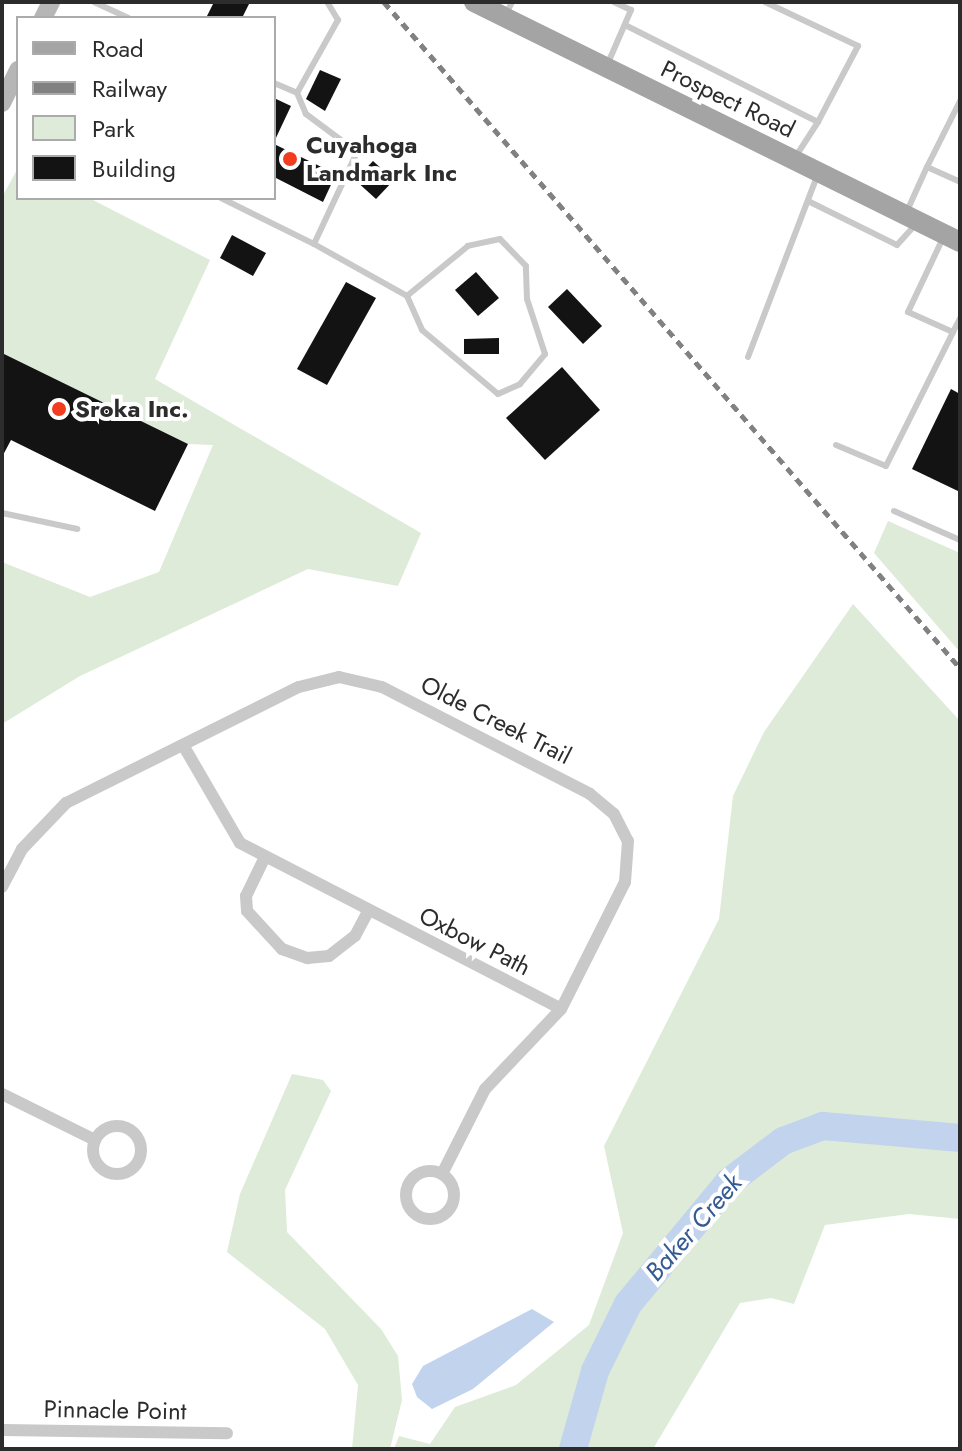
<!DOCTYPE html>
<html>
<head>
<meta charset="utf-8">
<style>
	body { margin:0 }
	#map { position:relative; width:962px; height:1451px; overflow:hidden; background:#fff; font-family:Jost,sans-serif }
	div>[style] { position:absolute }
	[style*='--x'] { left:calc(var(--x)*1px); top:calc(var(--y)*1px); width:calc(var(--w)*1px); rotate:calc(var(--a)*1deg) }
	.green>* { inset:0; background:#deebd8 }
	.water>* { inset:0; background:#c2d3ed }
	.river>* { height:28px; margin:-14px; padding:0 14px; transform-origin:14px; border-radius:14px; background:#c2d3ed }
	.building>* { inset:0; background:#131313 }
	.lane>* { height:6px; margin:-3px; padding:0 3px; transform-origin:3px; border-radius:3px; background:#c9c9c9 }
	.street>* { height:12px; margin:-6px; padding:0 6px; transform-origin:6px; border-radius:6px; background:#c9c9c9 }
	.street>.ring { margin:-6px; padding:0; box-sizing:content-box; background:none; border:12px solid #c9c9c9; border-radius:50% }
	.secondary>* { height:18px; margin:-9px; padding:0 9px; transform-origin:9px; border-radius:9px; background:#b6b6b6 }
	.primary>* { height:20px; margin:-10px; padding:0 10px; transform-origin:10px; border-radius:10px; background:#a4a4a4 }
	.rail>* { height:5px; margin-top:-2.5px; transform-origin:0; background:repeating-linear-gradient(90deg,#818181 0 8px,transparent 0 14px) }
	.dots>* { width:22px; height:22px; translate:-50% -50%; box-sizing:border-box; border:4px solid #fff; border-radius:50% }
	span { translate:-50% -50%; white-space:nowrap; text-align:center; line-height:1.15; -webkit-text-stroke:8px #fff; paint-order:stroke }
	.street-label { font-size:24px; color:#2c2c2c }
	.poi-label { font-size:24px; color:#2c2c2c; font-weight:700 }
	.left { translate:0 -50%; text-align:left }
	.water-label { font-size:26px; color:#355b93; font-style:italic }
	.frame { position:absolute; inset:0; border:4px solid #2c2c2c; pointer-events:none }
	.legend { position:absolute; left:16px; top:16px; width:260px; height:184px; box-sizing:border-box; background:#fff; border:2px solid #ababab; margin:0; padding:10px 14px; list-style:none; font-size:24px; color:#2c2c2c }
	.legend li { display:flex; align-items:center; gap:16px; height:40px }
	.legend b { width:40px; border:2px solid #ababab }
</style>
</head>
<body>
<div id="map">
	<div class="green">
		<i style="clip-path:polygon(18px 168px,18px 198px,89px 198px,210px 260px,155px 379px,421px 533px,398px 586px,308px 569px,80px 676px,2px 724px,2px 562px,90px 597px,159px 572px,213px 445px,188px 444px,2px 353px,2px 197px)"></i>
		<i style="clip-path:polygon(888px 521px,960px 553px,960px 652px,874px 553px)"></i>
		<i style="clip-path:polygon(853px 604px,960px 721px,960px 1219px,909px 1214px,825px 1225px,794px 1304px,771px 1298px,740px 1303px,653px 1449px,394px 1449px,399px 1436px,430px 1444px,455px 1407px,516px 1385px,589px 1325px,623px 1233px,604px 1146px,719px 919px,733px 796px,764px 732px)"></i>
		<i style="clip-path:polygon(292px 1074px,323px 1080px,331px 1091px,285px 1190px,287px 1232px,381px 1329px,398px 1356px,402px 1400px,390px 1449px,352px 1449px,358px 1385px,325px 1329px,227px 1252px,240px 1194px)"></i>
	</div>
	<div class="water">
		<i style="clip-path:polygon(532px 1309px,554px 1322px,473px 1389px,432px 1409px,417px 1397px,412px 1384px,423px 1366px)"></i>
	</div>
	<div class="river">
		<i style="--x:573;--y:1449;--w:81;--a:-74.2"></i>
		<i style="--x:595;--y:1371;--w:75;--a:-63.8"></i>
		<i style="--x:628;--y:1304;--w:158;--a:-50.4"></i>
		<i style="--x:729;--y:1182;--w:68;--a:-37.2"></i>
		<i style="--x:783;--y:1141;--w:43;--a:-20.6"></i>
		<i style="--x:823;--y:1126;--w:138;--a:5"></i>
	</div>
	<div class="building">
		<i style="clip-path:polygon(214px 2px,250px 2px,242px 18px,206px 18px)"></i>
		<i style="clip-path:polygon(320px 70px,341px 79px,325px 111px,306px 99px)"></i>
		<i style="clip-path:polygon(274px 98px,291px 106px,274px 142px)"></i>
		<i style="clip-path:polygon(274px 144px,336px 174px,323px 202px,274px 177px)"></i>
		<i style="clip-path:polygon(373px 161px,394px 180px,376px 199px,355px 180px)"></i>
		<i style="clip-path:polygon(232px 235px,266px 253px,253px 276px,220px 258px)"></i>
		<i style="clip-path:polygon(476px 272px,499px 298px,478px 316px,455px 290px)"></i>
		<i style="clip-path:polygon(346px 282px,376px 298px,327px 385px,297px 369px)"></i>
		<i style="clip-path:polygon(567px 289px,602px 326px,583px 344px,548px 307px)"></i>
		<i style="clip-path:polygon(499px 338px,499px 354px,464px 354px,464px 339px)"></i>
		<i style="clip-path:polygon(2px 353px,188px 444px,155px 511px,11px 440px,2px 457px)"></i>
		<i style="clip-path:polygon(562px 367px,600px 410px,545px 460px,506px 418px)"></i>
		<i style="clip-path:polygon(951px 389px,960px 394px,960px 492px,912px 469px)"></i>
	</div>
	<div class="lane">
		<i style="--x:94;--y:2;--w:38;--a:25"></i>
		<i style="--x:765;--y:2;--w:103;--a:25.3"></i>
		<i style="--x:858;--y:46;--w:86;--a:117.8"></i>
		<i style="--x:506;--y:14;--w:13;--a:-63"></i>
		<i style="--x:625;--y:25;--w:216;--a:26.7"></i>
		<i style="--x:818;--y:122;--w:40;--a:122.9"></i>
		<i style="--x:608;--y:63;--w:58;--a:-66.5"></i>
		<i style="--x:631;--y:10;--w:19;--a:-155"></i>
		<i style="--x:274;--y:83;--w:25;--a:23"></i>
		<i style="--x:297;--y:93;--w:84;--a:-60.7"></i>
		<i style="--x:338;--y:20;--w:21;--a:-121"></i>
		<i style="--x:927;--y:167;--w:74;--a:-63.4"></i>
		<i style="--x:221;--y:198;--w:104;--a:26.3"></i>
		<i style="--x:314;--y:244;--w:102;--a:-64.9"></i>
		<i style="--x:357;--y:152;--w:64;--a:-143.3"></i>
		<i style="--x:306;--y:114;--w:23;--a:-113"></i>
		<i style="--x:808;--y:201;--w:99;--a:26.3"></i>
		<i style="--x:897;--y:245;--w:28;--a:-48"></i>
		<i style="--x:907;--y:211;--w:48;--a:-65.6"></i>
		<i style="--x:927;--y:167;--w:36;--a:24"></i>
		<i style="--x:943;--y:238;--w:82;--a:115.3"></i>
		<i style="--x:908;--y:312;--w:49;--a:24"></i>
		<i style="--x:953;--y:332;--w:16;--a:-63"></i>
		<i style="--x:314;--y:244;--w:107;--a:29.2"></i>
		<i style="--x:407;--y:296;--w:37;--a:66"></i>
		<i style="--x:422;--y:330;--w:99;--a:40.1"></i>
		<i style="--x:498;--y:394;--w:24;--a:-24"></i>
		<i style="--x:520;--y:384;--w:39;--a:-50"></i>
		<i style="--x:545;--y:354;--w:58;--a:-108.1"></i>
		<i style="--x:527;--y:299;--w:33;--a:-92"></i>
		<i style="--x:526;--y:266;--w:37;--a:-134"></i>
		<i style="--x:500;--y:239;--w:33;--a:168"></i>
		<i style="--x:468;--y:246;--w:79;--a:140.7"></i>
		<i style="--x:748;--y:357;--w:196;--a:-69.1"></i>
		<i style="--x:836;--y:445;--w:54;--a:22.8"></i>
		<i style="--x:886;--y:466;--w:150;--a:-63.4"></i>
		<i style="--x:894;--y:511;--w:72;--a:23.7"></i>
		<i style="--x:2;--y:513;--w:77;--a:12"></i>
	</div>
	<div class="street">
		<i style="--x:183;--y:745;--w:113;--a:59.8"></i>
		<i style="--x:240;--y:843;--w:361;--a:27.3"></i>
		<i style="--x:264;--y:859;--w:41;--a:115.9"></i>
		<i style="--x:246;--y:896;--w:15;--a:86"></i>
		<i style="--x:247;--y:911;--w:52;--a:47.4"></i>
		<i style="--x:282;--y:949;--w:27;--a:20"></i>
		<i style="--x:307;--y:958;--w:22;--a:-5"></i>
		<i style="--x:329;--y:956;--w:33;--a:-38"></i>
		<i style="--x:355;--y:936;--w:27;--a:-62"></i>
		<i style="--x:2;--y:887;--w:43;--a:-62.2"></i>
		<i style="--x:22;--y:849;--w:64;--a:-46.3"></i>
		<i style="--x:66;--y:803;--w:260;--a:-26.5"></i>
		<i style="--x:299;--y:687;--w:41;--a:-14"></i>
		<i style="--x:339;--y:677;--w:44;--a:13.1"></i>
		<i style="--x:382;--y:687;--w:234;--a:27.2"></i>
		<i style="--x:590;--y:794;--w:31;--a:40"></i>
		<i style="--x:614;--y:814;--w:30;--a:63"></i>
		<i style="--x:628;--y:841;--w:41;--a:94.2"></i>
		<i style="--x:625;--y:882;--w:142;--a:116.7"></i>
		<i style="--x:561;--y:1009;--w:110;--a:133.5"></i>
		<i style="--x:485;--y:1089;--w:95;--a:116.8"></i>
		<i style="--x:2;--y:1094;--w:104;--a:26.3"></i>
		<i class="ring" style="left:93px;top:1126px;width:36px;height:36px"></i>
		<i class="ring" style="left:406px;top:1171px;width:36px;height:36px"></i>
		<i style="--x:2;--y:1430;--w:225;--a:0.8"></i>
	</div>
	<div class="secondary">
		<i style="--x:43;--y:18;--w:18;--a:-63"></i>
		<i style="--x:2;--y:103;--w:37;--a:-64"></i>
	</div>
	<div class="primary">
		<i style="--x:474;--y:2;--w:542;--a:26.28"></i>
	</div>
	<div class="rail">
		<i style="--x:384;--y:2;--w:881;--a:49.14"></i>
	</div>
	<div class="dots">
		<i style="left:290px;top:159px;background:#f13c20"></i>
		<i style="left:59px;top:409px;background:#f13c20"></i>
	</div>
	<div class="street-label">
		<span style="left:728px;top:99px;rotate:26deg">Prospect Road</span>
		<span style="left:496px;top:720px;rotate:27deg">Olde Creek Trail</span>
		<span style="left:475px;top:941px;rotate:27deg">Oxbow Path</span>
		<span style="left:115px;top:1410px;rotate:1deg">Pinnacle Point</span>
	</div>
	<div class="poi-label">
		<span class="left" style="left:306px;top:159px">Cuyahoga<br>Landmark Inc</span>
		<span class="left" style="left:75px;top:409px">Sroka Inc.</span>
	</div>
	<div class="water-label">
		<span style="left:694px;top:1228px;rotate:-49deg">Baker Creek</span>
	</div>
	<div class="frame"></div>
	<ul class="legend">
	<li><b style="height:10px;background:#a4a4a4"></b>Road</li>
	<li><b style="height:10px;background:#818181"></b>Railway</li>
	<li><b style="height:22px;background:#deebd8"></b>Park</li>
	<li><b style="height:22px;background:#131313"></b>Building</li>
	</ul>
</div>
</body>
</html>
